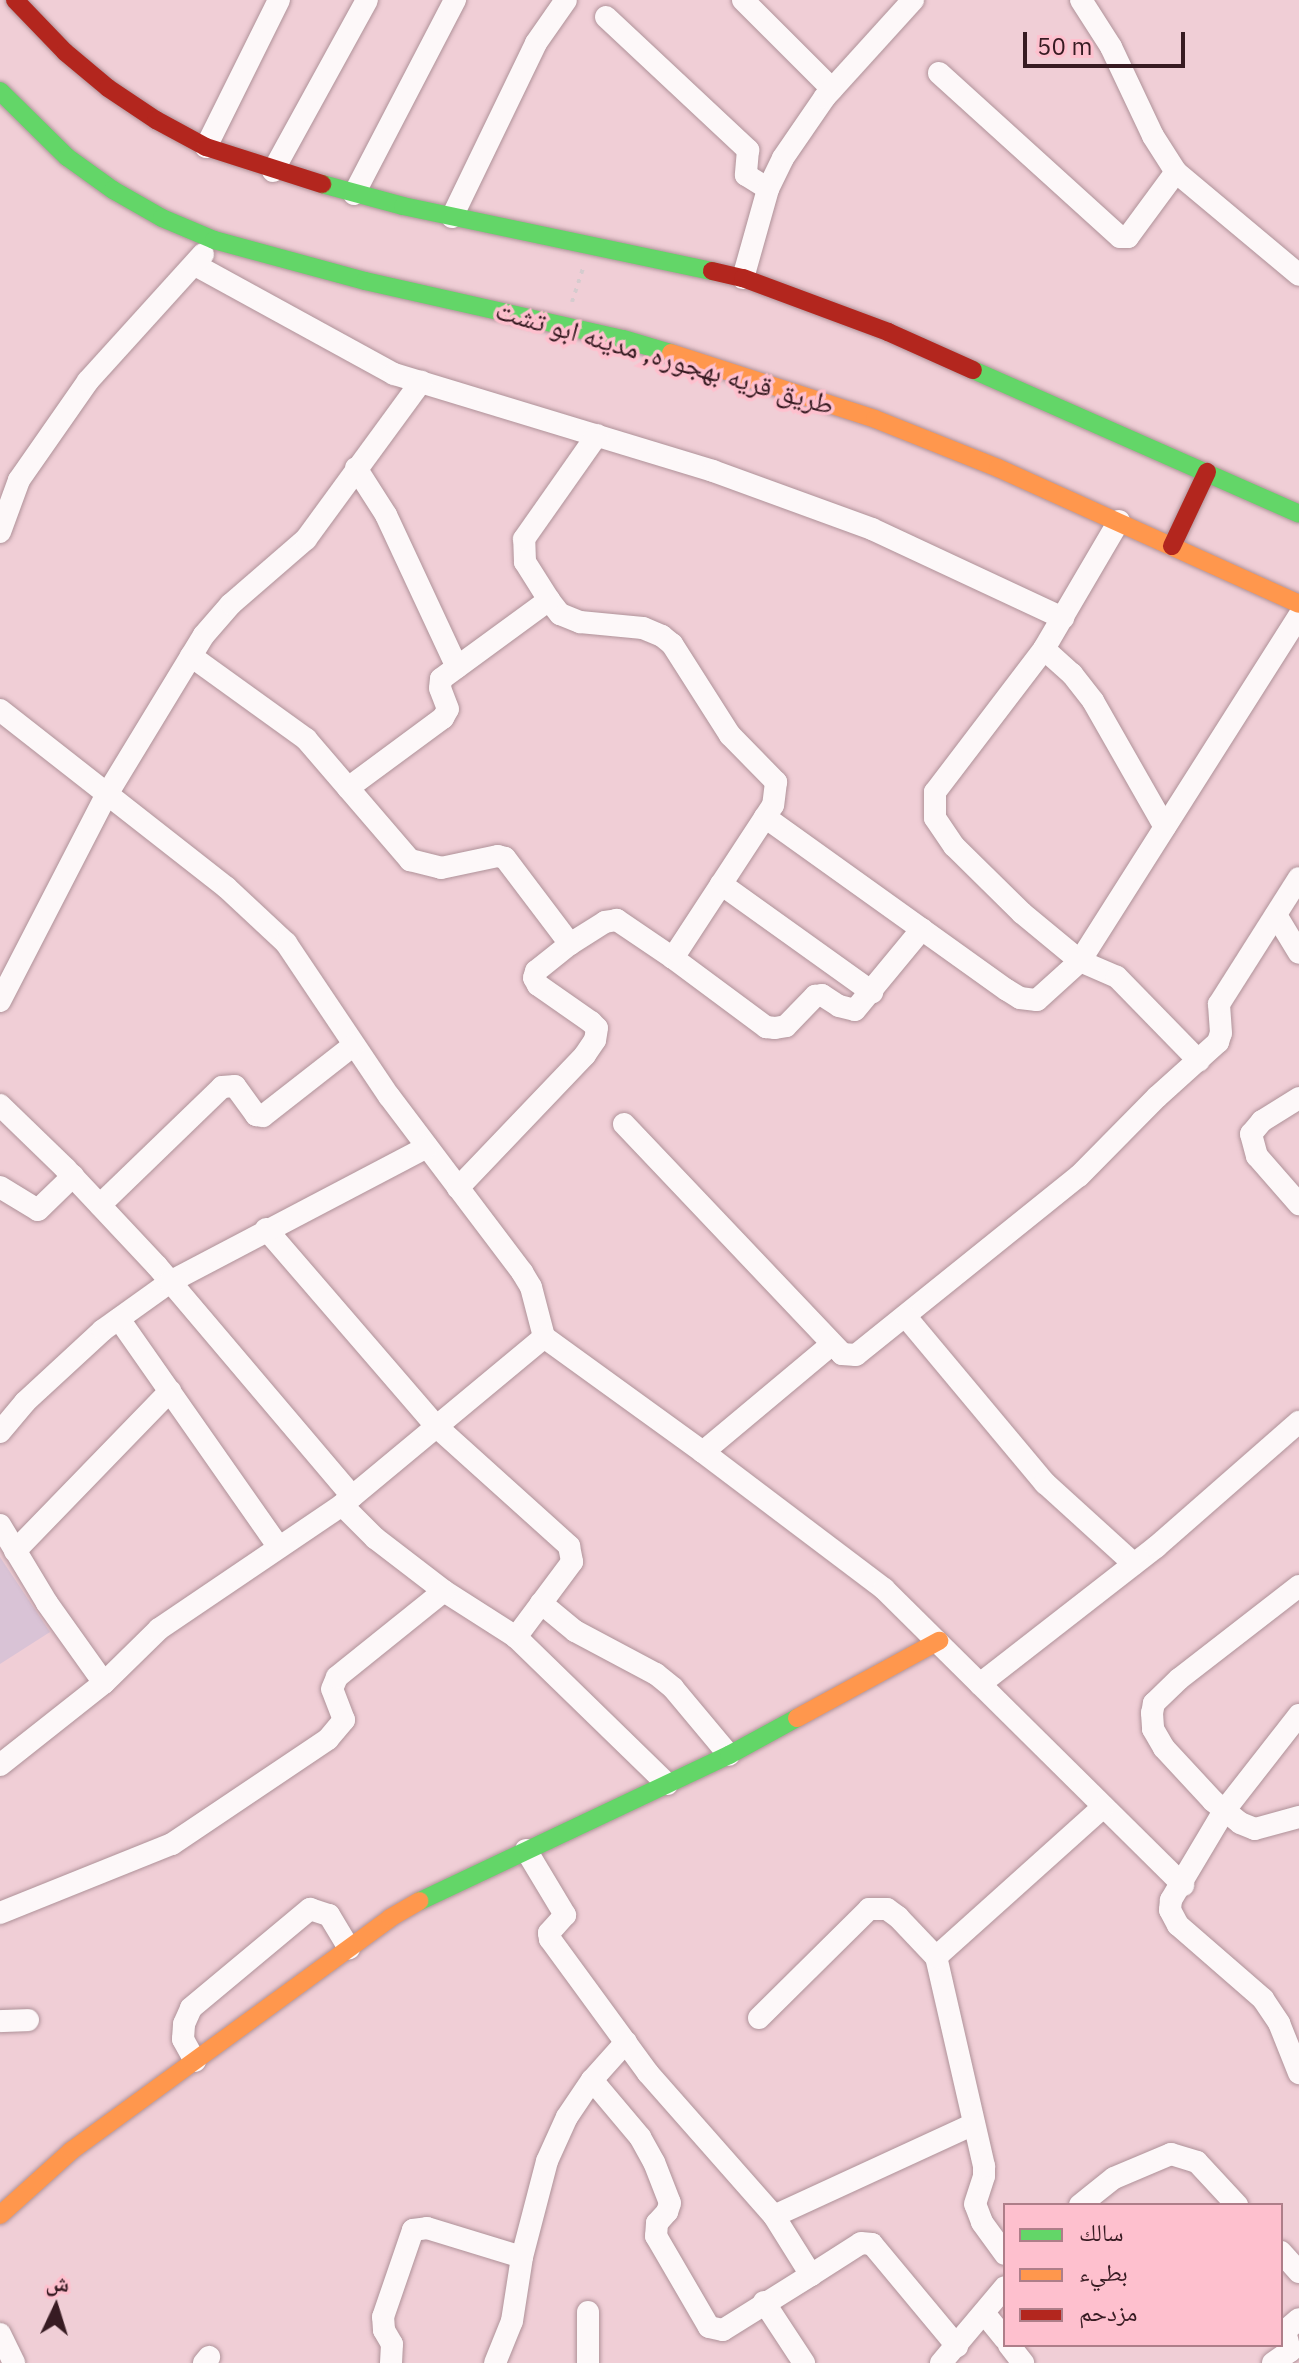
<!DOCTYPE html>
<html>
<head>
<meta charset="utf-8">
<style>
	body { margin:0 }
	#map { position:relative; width:1299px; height:2363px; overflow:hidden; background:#f0ced6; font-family:"IBM Plex Sans","Noto Naskh Arabic",sans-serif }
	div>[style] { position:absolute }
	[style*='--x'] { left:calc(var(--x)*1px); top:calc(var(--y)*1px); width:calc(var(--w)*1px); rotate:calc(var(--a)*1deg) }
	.building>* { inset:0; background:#d9c3d6 }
	.path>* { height:4px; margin-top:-2px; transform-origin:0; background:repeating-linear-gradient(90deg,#d6cbce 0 4px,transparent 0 10px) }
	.roads { filter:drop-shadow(0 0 2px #af9299) drop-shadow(0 0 2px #af9299) }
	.street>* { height:22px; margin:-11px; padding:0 11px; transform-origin:11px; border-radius:11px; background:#fdf8f9 }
	.fast>* { height:18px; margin:-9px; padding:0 9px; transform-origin:9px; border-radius:9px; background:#63d668 }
	.slow>* { height:18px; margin:-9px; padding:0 9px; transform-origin:9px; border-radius:9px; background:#ff974d }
	.jam>* { height:18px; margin:-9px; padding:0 9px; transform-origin:9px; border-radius:9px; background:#b3261e }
	span { translate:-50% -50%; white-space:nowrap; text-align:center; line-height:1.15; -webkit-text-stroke:7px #fec0ce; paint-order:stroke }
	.street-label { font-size:28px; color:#371b22 }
	.legend { position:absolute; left:1003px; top:2203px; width:280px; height:144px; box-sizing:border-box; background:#fec0ce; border:2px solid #ae7e89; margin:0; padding:10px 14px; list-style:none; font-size:24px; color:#371b22 }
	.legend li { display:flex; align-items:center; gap:16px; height:40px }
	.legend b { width:40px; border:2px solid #ae7e89 }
	.north { position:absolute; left:16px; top:2267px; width:80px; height:80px; -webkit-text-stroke:6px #fec0ce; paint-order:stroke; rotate:4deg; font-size:22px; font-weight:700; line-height:32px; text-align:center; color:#371b22 }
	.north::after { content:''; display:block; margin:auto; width:28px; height:36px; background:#371b22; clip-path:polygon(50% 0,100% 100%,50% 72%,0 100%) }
	.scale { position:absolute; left:1023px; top:32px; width:162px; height:36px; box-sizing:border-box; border:4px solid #371b22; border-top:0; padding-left:10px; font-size:24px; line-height:28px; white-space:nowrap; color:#371b22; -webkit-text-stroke:6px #fec0ce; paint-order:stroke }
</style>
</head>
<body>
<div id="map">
	<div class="building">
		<i style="clip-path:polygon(0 1557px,50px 1632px,0 1664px)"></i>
	</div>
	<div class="path">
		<i style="--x:572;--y:302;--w:36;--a:-72"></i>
	</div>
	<div class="roads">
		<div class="street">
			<i style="--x:743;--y:0;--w:126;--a:45"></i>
			<i style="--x:1081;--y:0;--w:56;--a:57.4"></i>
			<i style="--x:1111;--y:47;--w:98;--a:64.7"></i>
			<i style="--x:1153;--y:136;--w:43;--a:57.4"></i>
			<i style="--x:1176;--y:172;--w:160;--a:39.9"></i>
			<i style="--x:606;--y:17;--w:195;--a:43.1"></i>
			<i style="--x:748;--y:150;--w:25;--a:95"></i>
			<i style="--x:746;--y:175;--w:26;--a:32"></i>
			<i style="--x:939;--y:73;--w:244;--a:42.2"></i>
			<i style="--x:1120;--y:237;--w:8;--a:0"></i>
			<i style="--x:1128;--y:237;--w:81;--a:-53.6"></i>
			<i style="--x:206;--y:147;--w:164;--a:-63.6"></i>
			<i style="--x:273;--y:171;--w:195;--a:-61.2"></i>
			<i style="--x:354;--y:194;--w:219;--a:-62.5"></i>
			<i style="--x:452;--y:217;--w:193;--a:-64.2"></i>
			<i style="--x:536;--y:43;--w:52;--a:-55.1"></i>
			<i style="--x:195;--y:265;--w:227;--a:28.7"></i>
			<i style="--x:394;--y:374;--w:333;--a:16.9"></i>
			<i style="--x:713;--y:471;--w:169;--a:20"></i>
			<i style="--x:872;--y:529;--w:211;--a:25"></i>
			<i style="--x:743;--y:278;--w:92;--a:-74.3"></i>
			<i style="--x:768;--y:189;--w:34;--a:-64"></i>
			<i style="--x:783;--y:158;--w:74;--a:-55.5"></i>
			<i style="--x:825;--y:97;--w:131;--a:-47.8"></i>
			<i style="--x:356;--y:468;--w:56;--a:57.4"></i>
			<i style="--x:386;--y:515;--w:168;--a:65"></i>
			<i style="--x:1119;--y:521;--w:148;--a:120.4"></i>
			<i style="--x:1044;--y:649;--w:180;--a:127.3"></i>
			<i style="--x:935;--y:792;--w:26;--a:90"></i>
			<i style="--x:935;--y:818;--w:34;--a:56"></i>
			<i style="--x:954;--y:846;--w:95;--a:44.6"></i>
			<i style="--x:1022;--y:913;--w:75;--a:39.6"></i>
			<i style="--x:1080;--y:961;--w:40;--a:23.4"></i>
			<i style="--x:1117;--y:977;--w:117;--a:45.7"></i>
			<i style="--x:0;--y:532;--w:55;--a:-69.9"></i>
			<i style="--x:19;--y:480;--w:121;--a:-55.1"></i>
			<i style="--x:88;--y:381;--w:171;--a:-47.8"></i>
			<i style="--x:549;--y:600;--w:18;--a:52"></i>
			<i style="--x:560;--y:614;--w:22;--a:22"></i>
			<i style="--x:580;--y:622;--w:63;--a:5.4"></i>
			<i style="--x:643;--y:628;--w:21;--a:23"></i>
			<i style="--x:662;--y:636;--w:13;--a:39"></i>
			<i style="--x:672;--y:644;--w:108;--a:57.5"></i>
			<i style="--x:730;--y:735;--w:66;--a:45.6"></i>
			<i style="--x:776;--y:782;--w:23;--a:97"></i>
			<i style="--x:773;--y:805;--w:183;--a:123.2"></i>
			<i style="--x:673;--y:958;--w:68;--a:-145.8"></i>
			<i style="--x:617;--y:920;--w:12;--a:171"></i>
			<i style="--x:605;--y:922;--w:41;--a:147.8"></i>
			<i style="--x:1044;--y:649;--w:38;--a:42"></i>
			<i style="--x:1072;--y:674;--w:34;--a:52"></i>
			<i style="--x:1093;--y:701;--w:145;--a:60.3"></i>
			<i style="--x:191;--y:656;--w:142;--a:35.8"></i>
			<i style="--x:306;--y:739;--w:160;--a:49.3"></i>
			<i style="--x:410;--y:860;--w:32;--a:14"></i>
			<i style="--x:441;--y:868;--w:58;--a:-11.9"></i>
			<i style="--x:498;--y:856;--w:7;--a:16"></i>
			<i style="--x:505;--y:858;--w:108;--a:52.9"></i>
			<i style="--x:570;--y:944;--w:43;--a:141.5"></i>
			<i style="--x:536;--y:971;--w:7;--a:106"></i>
			<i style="--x:534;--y:978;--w:8;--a:60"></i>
			<i style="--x:538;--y:985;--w:65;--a:34.9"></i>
			<i style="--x:591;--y:1022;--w:8;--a:45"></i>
			<i style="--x:597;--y:1028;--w:12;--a:99"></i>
			<i style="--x:595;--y:1040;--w:18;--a:124"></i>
			<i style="--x:585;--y:1055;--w:184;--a:133.7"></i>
			<i style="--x:0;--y:710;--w:288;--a:38.1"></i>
			<i style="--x:227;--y:888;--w:81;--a:43"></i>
			<i style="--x:286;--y:943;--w:184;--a:56.1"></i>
			<i style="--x:389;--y:1096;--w:221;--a:52.9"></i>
			<i style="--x:522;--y:1272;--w:17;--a:59"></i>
			<i style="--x:531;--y:1287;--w:52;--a:75.4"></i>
			<i style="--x:348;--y:788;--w:118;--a:-36.4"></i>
			<i style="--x:443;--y:718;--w:10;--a:-61"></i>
			<i style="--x:448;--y:709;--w:22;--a:-111"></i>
			<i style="--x:440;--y:688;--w:9;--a:-84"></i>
			<i style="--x:441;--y:679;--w:134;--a:-36.2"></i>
			<i style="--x:549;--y:600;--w:45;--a:-122.3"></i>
			<i style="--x:525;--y:562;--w:23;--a:-92"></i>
			<i style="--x:524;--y:539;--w:127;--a:-54.9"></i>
			<i style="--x:765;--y:817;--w:297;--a:35.6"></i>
			<i style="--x:1007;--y:990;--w:15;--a:32"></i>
			<i style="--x:1020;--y:998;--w:17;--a:7"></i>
			<i style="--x:1037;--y:1000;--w:58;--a:-42.2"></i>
			<i style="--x:1080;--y:961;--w:409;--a:-57.6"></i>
			<i style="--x:721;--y:884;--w:186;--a:35.6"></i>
			<i style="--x:1276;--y:915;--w:44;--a:58.8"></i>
			<i style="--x:673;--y:958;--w:116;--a:36.6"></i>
			<i style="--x:766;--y:1027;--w:9;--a:6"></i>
			<i style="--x:775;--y:1028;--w:11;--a:-10"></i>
			<i style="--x:786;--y:1026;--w:42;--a:-46"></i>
			<i style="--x:815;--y:996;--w:7;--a:-8"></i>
			<i style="--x:822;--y:995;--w:20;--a:33"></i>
			<i style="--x:839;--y:1006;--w:16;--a:14"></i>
			<i style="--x:855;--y:1010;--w:105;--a:-50.4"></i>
			<i style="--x:0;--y:1001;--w:231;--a:-62.7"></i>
			<i style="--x:106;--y:796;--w:188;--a:-58.7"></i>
			<i style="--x:204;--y:635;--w:41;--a:-48.9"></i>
			<i style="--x:231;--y:604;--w:99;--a:-40.9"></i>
			<i style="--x:306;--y:539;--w:195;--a:-53.8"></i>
			<i style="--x:1299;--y:1098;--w:44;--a:148.1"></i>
			<i style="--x:1262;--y:1121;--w:17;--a:130"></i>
			<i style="--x:1251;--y:1134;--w:23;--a:75"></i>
			<i style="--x:1257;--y:1156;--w:64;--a:48.8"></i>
			<i style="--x:0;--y:1105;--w:91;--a:44.1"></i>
			<i style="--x:65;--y:1168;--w:134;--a:46.8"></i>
			<i style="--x:157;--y:1266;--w:302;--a:49.7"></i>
			<i style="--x:624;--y:1124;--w:317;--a:46.5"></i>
			<i style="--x:842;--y:1354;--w:14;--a:4"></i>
			<i style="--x:856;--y:1355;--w:286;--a:-38.8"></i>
			<i style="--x:1079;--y:1176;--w:111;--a:-45.4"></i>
			<i style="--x:1157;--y:1097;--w:82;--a:-42"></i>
			<i style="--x:1218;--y:1042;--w:9;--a:-72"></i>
			<i style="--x:1221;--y:1033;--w:29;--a:-94"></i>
			<i style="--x:1219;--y:1004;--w:149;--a:-57.6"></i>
			<i style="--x:0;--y:1187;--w:44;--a:31.2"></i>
			<i style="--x:38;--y:1210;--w:49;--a:-44.2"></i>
			<i style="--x:100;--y:1205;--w:170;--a:-44"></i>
			<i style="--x:222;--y:1087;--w:13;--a:-4"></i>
			<i style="--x:235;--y:1086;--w:36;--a:54"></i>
			<i style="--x:256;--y:1115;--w:7;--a:8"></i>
			<i style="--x:263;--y:1116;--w:115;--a:-38"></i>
			<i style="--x:266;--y:1229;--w:262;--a:49.2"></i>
			<i style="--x:437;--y:1427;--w:178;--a:42"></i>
			<i style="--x:569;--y:1546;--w:16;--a:79"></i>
			<i style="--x:572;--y:1562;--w:94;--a:126.7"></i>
			<i style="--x:906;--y:1317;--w:217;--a:50.1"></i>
			<i style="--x:1045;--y:1483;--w:120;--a:42.3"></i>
			<i style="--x:119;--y:1319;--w:277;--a:55"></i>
			<i style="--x:0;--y:1432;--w:39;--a:-50"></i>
			<i style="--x:25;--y:1402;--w:106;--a:-42.7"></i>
			<i style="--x:103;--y:1330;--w:82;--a:-35.6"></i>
			<i style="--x:170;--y:1282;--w:290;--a:-27.7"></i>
			<i style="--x:703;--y:1452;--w:227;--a:37.1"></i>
			<i style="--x:884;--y:1589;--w:421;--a:44.7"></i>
			<i style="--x:342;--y:1505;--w:47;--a:45"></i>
			<i style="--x:375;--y:1538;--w:87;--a:37.5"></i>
			<i style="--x:444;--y:1591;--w:85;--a:32.6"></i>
			<i style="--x:516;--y:1637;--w:211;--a:44.2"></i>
			<i style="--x:0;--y:1525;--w:91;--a:58.9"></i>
			<i style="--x:47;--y:1603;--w:98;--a:54.5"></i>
			<i style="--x:15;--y:1551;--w:223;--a:-45.9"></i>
			<i style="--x:1299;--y:1586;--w:152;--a:142.2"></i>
			<i style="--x:1179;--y:1679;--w:35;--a:136"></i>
			<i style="--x:1154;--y:1703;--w:10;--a:101"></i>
			<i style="--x:1152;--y:1713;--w:16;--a:86"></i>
			<i style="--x:1153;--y:1729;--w:22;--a:60"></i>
			<i style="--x:1164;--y:1748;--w:72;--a:47.2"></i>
			<i style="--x:1213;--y:1801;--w:35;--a:39"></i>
			<i style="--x:1240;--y:1823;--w:16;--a:22"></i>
			<i style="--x:1255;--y:1829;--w:46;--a:-15.3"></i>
			<i style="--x:541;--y:1603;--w:44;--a:39.5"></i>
			<i style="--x:575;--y:1631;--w:92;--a:28"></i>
			<i style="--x:656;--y:1674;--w:22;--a:39"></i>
			<i style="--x:673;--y:1688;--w:87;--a:50.1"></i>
			<i style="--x:980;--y:1684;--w:223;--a:-37.9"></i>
			<i style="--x:1156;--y:1547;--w:190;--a:-41.2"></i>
			<i style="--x:1299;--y:1715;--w:122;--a:128"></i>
			<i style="--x:1224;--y:1811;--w:104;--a:120.8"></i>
			<i style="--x:1171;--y:1900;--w:10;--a:96"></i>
			<i style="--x:1170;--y:1910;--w:17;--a:62"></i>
			<i style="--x:1178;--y:1925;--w:113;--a:41"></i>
			<i style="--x:1263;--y:1999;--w:29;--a:56"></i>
			<i style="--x:1279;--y:2023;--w:54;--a:68.2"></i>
			<i style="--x:0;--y:1765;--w:132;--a:-38.3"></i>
			<i style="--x:104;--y:1683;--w:77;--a:-44.5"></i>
			<i style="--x:159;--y:1629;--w:221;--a:-34.1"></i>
			<i style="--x:342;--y:1505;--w:263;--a:-39.7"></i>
			<i style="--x:544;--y:1337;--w:196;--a:35.9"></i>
			<i style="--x:703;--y:1452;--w:168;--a:-39.9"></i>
			<i style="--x:526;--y:1850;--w:76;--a:59"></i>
			<i style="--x:565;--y:1915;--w:24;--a:132"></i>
			<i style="--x:549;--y:1933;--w:6;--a:81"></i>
			<i style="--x:550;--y:1939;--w:166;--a:53.8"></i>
			<i style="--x:648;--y:2073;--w:191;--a:48.6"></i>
			<i style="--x:774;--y:2216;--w:220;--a:-24.7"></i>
			<i style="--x:0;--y:1913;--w:185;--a:-21.9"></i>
			<i style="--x:172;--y:1844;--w:188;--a:-33.9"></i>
			<i style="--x:328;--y:1739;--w:25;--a:-50"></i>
			<i style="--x:344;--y:1720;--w:33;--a:-111"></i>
			<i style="--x:332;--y:1689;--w:13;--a:-67"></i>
			<i style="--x:337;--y:1677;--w:137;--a:-38.8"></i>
			<i style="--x:759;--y:2018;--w:155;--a:-44.7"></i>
			<i style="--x:869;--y:1909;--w:18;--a:0"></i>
			<i style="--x:887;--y:1909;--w:14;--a:36"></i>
			<i style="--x:898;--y:1917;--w:55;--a:46.5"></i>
			<i style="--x:0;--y:2021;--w:28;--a:-2"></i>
			<i style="--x:195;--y:2061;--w:25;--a:-119"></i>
			<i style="--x:183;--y:2039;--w:15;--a:-86"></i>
			<i style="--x:184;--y:2024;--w:17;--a:-66"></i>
			<i style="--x:191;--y:2008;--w:155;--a:-39.8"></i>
			<i style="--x:310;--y:1909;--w:20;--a:18"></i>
			<i style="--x:329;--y:1915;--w:39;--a:59"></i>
			<i style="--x:592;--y:2080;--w:75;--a:49.9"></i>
			<i style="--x:640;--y:2137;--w:29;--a:61"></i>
			<i style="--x:654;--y:2162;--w:44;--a:68.7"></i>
			<i style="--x:670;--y:2203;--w:9;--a:108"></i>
			<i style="--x:667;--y:2212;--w:15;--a:132"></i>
			<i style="--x:657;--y:2223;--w:13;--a:94"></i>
			<i style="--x:656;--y:2236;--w:105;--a:59.8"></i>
			<i style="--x:709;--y:2327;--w:14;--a:12"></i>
			<i style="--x:723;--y:2330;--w:104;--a:-32"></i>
			<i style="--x:1080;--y:2205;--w:43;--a:-38.5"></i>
			<i style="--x:1114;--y:2178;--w:62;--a:-22.8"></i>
			<i style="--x:1171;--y:2154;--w:27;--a:17"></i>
			<i style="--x:1197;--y:2162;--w:59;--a:47.1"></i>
			<i style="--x:774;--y:2216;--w:70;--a:57.9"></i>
			<i style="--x:811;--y:2275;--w:59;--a:-32.6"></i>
			<i style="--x:861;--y:2243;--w:11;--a:5"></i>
			<i style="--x:872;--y:2244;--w:133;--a:50.2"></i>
			<i style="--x:1281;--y:2252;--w:27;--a:48"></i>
			<i style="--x:1005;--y:2254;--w:39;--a:-126"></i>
			<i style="--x:982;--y:2222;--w:19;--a:-111"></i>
			<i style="--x:975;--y:2204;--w:29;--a:-72"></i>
			<i style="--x:984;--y:2176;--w:10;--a:-90"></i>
			<i style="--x:984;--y:2166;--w:214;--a:-102.9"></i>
			<i style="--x:936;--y:1957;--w:224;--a:-41.9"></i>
			<i style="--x:764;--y:2302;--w:73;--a:56.7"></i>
			<i style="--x:984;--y:2313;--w:33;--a:51"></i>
			<i style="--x:0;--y:2334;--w:32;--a:64"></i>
			<i style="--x:1009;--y:2345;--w:23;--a:52"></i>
			<i style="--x:204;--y:2363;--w:8;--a:-50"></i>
			<i style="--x:391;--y:2363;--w:19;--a:-87"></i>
			<i style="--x:392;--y:2344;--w:16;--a:-120"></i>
			<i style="--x:384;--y:2330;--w:13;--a:-94"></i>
			<i style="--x:383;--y:2317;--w:92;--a:-71"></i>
			<i style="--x:413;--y:2230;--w:14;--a:-8"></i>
			<i style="--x:427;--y:2228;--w:99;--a:17"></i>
			<i style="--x:495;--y:2363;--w:45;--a:-68"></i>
			<i style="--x:512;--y:2321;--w:65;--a:-81.1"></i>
			<i style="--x:522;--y:2257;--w:99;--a:-75.4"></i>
			<i style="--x:547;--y:2161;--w:48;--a:-65.6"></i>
			<i style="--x:567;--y:2117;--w:45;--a:-56"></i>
			<i style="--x:592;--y:2080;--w:51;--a:-48.2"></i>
			<i style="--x:588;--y:2363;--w:51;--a:-90"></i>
			<i style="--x:941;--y:2363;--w:99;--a:-49.9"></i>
			<i style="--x:1273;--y:2363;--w:21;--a:-35"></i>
			<i style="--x:1290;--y:2351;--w:21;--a:-104"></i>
			<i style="--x:1285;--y:2331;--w:18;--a:-41"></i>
		</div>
		<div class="fast">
			<i style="--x:0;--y:91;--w:94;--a:44.6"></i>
			<i style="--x:67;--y:157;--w:57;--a:35.7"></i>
			<i style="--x:113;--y:190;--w:56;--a:29.7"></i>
			<i style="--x:162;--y:218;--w:56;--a:22.9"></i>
			<i style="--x:214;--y:240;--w:156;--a:15.2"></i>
			<i style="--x:365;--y:281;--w:264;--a:12.7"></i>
			<i style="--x:623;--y:339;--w:50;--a:16.3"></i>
			<i style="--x:322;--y:184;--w:84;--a:15.2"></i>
			<i style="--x:403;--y:206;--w:316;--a:11.9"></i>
			<i style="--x:973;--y:370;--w:356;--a:23.8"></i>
			<i style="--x:420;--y:1901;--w:342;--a:-25.3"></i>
			<i style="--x:729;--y:1755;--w:77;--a:-28.6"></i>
		</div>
		<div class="slow">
			<i style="--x:671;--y:353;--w:214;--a:17.9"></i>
			<i style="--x:875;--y:419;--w:132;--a:21.7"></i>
			<i style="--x:998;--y:468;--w:330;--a:24.3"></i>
			<i style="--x:797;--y:1718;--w:162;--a:-28.5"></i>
			<i style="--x:0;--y:2215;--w:96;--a:-42"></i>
			<i style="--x:71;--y:2151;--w:395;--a:-36.1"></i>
			<i style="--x:390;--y:1918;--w:34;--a:-30"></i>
		</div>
		<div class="jam">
			<i style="--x:15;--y:0;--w:72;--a:46.1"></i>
			<i style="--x:65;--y:52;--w:56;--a:39.9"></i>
			<i style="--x:108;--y:88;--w:58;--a:33.7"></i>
			<i style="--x:156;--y:120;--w:57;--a:28.4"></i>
			<i style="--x:206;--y:147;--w:122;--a:17.7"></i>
			<i style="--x:712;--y:271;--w:32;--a:13"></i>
			<i style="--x:743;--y:278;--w:155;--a:20.4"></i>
			<i style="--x:888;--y:332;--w:93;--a:24.1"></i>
			<i style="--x:1172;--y:546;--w:82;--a:-64.7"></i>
		</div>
	</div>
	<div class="street-label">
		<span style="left:665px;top:357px;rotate:16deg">طريق قريه بهجوره, مدينه ابو تشت</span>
	</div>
	<ul class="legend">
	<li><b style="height:10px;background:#63d668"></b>سالك</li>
	<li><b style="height:10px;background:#ff974d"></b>بطيء</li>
	<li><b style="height:10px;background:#b3261e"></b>مزدحم</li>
	</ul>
	<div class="north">ش</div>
	<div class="scale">50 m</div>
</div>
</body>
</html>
